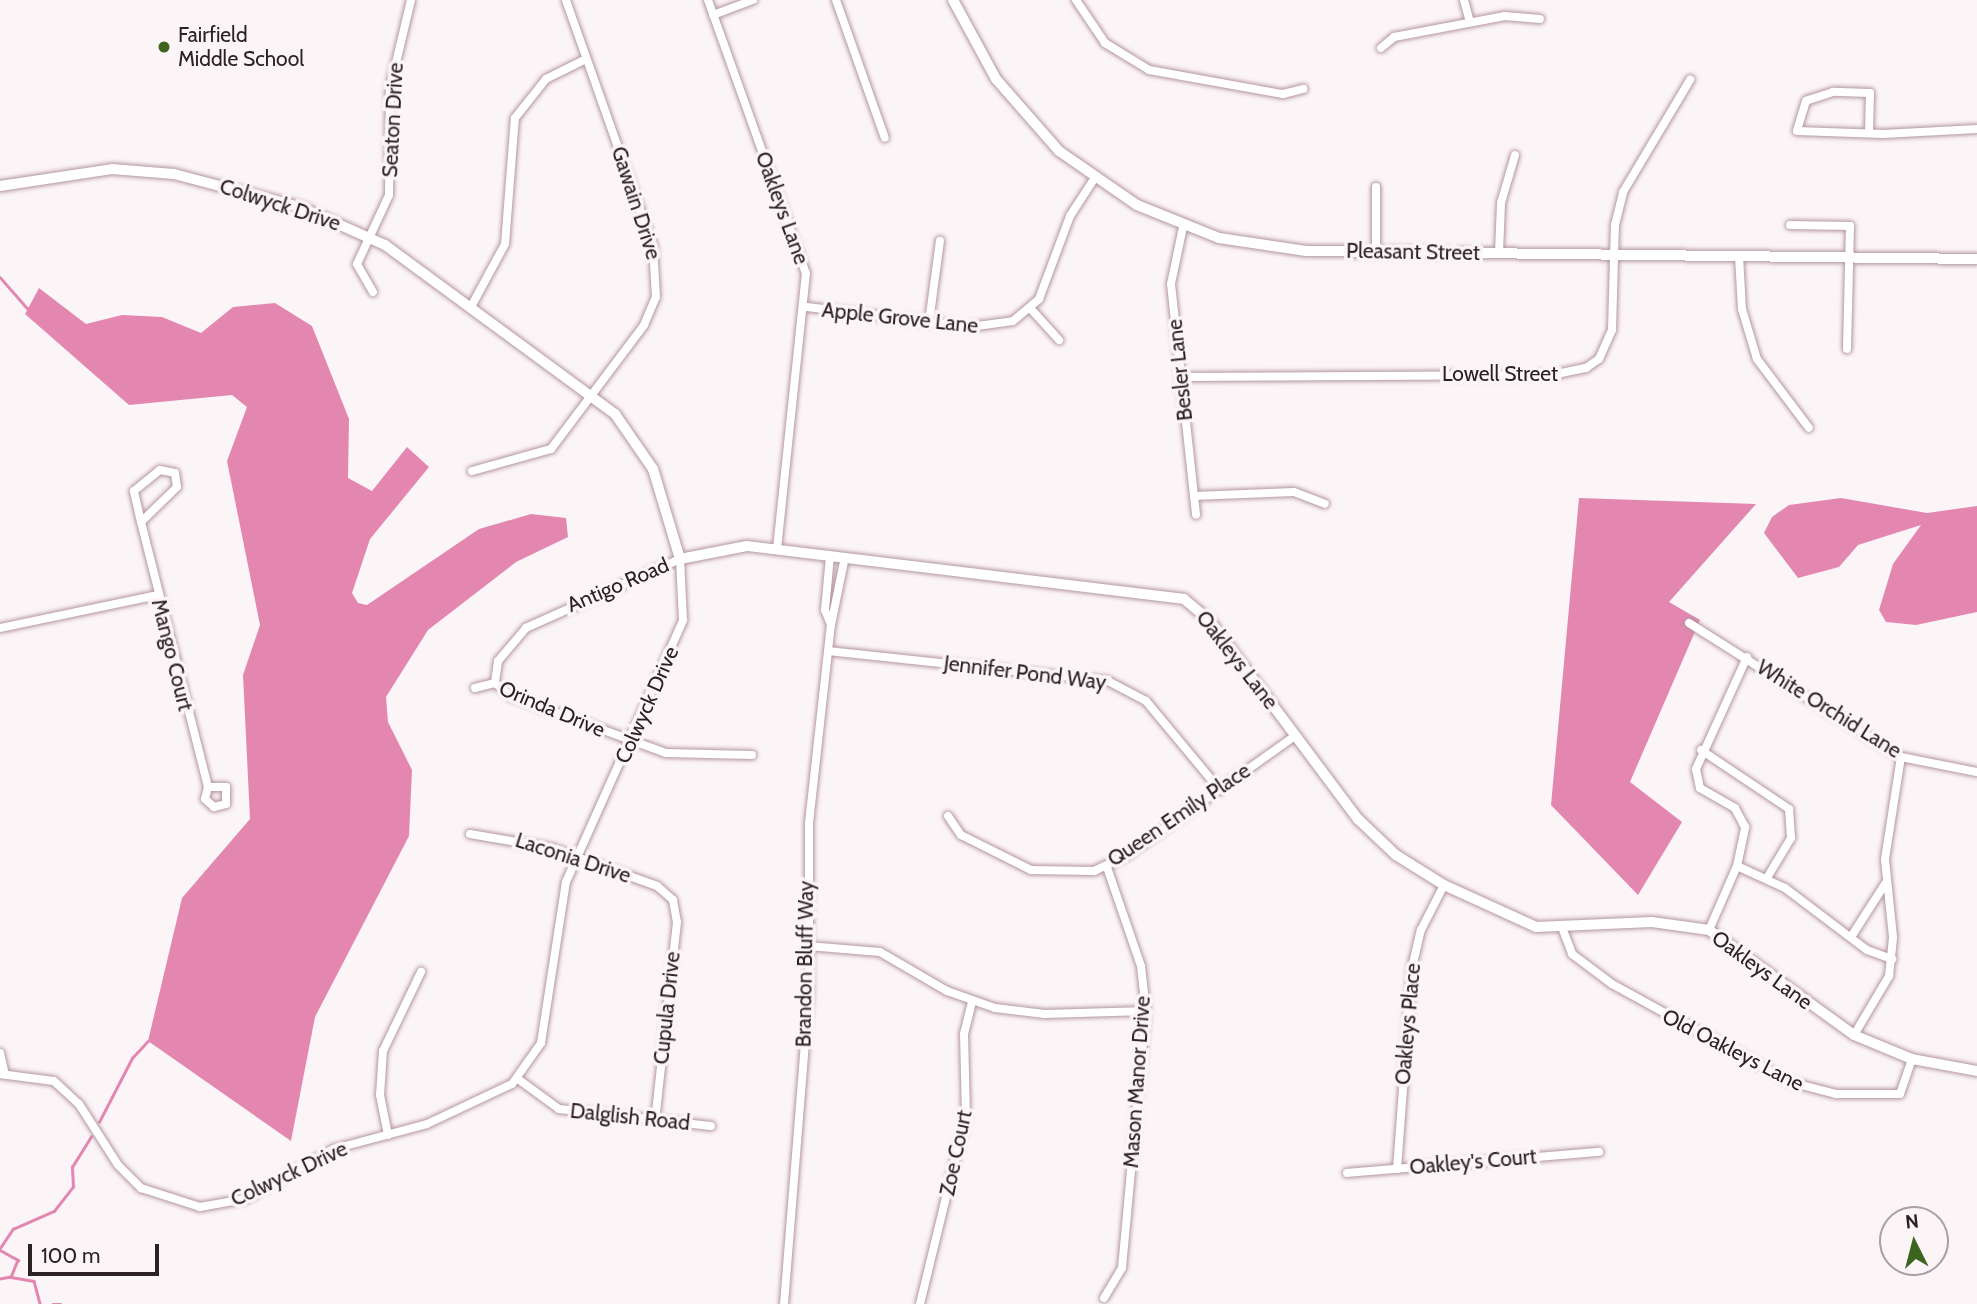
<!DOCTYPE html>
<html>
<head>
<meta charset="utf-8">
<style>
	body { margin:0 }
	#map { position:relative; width:1977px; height:1304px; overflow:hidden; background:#fcf5f8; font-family:Cabin,sans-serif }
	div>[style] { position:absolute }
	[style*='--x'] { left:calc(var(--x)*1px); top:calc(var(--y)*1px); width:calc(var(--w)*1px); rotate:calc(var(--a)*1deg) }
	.water>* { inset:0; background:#e387b1 }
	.stream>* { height:2.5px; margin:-1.25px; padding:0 1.25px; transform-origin:1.25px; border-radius:1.25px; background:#e387b1 }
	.roads { filter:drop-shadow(0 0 2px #b496a2) drop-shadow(0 0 2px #b496a2) }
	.minor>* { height:8px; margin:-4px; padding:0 4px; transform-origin:4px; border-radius:4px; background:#fff }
	.tertiary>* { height:10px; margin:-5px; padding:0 5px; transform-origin:5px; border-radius:5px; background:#fff }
	.dots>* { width:19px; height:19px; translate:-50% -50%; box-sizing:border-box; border:4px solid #fcf5f8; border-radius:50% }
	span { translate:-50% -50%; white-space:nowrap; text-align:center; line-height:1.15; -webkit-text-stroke:7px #fcf5f8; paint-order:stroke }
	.poi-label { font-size:21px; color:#2c2125 }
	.left { translate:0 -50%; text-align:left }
	.street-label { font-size:21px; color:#2c2125 }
	.north { position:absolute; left:1879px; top:1206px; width:70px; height:70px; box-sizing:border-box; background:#fcf5f8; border:2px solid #a9a0a4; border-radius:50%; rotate:354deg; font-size:19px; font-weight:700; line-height:28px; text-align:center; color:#2c2125 }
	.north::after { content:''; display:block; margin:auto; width:24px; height:32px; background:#3c6520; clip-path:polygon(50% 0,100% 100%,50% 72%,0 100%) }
	.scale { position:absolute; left:28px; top:1244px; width:131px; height:32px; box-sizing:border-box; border:4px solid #2c2125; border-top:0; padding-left:9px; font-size:21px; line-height:24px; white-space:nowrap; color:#2c2125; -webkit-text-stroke:5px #fcf5f8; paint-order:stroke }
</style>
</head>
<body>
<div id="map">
	<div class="water">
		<i style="clip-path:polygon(39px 288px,86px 324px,122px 315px,162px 317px,201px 333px,233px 307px,275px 303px,312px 326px,349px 419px,348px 478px,372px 491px,407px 447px,429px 467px,370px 539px,352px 593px,358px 603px,367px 605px,479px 529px,531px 514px,566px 518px,568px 537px,516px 562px,428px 630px,386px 697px,388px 722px,412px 770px,409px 836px,315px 1017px,291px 1141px,148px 1041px,182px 898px,250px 819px,243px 675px,260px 625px,227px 461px,247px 407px,232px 395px,129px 405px,25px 314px)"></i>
		<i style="clip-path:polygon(1579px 498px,1756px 504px,1669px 602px,1700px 620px,1630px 782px,1682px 822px,1638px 895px,1551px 805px)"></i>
		<i style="clip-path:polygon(1841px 498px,1927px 513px,1977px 506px,1977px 612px,1916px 625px,1886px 622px,1879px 610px,1893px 564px,1921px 525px,1858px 545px,1839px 567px,1798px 578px,1764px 533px,1772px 517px,1789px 505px)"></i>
	</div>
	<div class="stream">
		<i style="--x:0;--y:277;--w:43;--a:48.8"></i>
		<i style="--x:99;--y:1122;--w:72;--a:-62.7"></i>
		<i style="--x:132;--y:1058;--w:23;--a:-47"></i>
		<i style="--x:0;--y:1248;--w:23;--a:-56"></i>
		<i style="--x:13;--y:1229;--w:45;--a:-23.7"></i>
		<i style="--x:54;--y:1211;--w:31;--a:-52"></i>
		<i style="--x:73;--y:1187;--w:20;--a:-93"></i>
		<i style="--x:72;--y:1167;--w:36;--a:-58"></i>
		<i style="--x:0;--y:1250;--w:21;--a:29"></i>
		<i style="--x:18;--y:1260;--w:18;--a:112"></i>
		<i style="--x:11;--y:1277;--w:11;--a:170"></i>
		<i style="--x:11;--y:1277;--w:23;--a:10"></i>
		<i style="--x:34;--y:1281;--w:24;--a:75"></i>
		<i style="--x:53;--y:1304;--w:8;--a:0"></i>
	</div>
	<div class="roads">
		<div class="minor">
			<i style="--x:708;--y:0;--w:290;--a:70.3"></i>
			<i style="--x:806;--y:273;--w:278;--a:96"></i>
			<i style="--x:836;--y:0;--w:146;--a:70.5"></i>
			<i style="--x:1076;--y:0;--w:52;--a:56"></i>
			<i style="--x:1105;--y:43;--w:52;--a:31.5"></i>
			<i style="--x:1149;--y:70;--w:136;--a:10.2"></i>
			<i style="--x:1283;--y:94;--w:21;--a:-14"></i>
			<i style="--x:1464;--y:0;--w:23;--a:75"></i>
			<i style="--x:713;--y:15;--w:43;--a:-20.6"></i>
			<i style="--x:1381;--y:48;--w:17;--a:-40"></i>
			<i style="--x:1394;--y:37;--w:113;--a:-10.7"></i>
			<i style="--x:1505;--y:16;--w:35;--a:5"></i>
			<i style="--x:1869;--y:133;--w:40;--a:-88.6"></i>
			<i style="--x:1870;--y:93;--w:37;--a:-178"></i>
			<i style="--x:1833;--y:92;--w:28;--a:162"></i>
			<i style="--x:1806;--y:101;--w:31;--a:107"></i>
			<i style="--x:1797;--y:131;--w:86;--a:2"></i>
			<i style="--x:1883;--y:134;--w:94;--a:-3"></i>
			<i style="--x:1790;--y:225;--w:60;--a:1"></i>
			<i style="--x:1850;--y:226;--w:123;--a:91.4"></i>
			<i style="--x:1183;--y:227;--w:58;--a:101.9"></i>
			<i style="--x:1171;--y:284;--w:232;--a:83.8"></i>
			<i style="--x:1376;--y:252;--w:65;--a:-90"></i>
			<i style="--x:1499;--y:253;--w:50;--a:-87.7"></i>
			<i style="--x:1501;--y:203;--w:50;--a:-73.7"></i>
			<i style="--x:1739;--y:256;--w:53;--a:86.8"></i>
			<i style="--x:1742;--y:309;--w:52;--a:73.3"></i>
			<i style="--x:1757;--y:359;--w:86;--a:53"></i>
			<i style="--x:373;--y:292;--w:32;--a:-120"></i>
			<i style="--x:357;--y:264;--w:76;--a:-65.1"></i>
			<i style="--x:389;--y:195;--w:107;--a:-89.5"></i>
			<i style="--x:390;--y:88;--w:90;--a:-76.6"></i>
			<i style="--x:472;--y:305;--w:69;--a:-61.6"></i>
			<i style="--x:505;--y:244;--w:126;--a:-85.5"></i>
			<i style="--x:515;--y:118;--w:50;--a:-51.5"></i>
			<i style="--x:546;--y:79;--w:45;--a:-26.6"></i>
			<i style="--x:807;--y:307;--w:164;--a:7"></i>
			<i style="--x:970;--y:327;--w:43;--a:-7.9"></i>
			<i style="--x:1013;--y:321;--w:34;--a:-40"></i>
			<i style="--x:1039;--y:299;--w:89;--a:-69.5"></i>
			<i style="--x:1070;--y:216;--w:44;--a:-57"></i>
			<i style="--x:1031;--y:309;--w:42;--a:47.9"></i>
			<i style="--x:929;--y:322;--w:82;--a:-82.3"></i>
			<i style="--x:1181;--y:377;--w:371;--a:-0.3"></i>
			<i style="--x:1552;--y:375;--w:35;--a:-12"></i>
			<i style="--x:1586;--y:368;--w:16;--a:-35"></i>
			<i style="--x:1599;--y:359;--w:32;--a:-66"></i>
			<i style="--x:1612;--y:330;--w:105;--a:-88.4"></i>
			<i style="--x:1615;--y:225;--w:34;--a:-76"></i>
			<i style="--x:1623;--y:192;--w:131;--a:-59.1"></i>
			<i style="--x:472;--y:471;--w:82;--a:-15.6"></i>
			<i style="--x:551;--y:449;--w:155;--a:-53.1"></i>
			<i style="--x:644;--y:325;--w:30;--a:-67"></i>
			<i style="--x:656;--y:297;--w:51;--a:-93.4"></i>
			<i style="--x:653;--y:246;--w:261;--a:-109.5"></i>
			<i style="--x:1194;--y:496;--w:100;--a:-2.3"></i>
			<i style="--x:1294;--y:492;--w:33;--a:21"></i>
			<i style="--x:141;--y:522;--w:32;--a:-103"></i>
			<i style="--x:134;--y:491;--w:33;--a:-39"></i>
			<i style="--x:160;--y:470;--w:15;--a:11"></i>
			<i style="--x:175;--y:473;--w:14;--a:82"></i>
			<i style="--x:177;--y:487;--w:50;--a:135.8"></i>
			<i style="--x:141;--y:522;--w:273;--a:75.8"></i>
			<i style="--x:208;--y:787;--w:12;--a:104"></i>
			<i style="--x:205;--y:799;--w:12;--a:42"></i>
			<i style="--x:214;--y:807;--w:12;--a:-14"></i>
			<i style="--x:226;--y:804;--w:17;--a:-90"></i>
			<i style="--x:226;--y:787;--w:18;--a:180"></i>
			<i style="--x:830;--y:556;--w:54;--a:95.3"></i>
			<i style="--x:825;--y:610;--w:16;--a:68"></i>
			<i style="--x:831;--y:625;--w:69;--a:-78.4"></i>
			<i style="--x:1689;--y:623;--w:251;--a:32.3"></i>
			<i style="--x:1901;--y:757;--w:77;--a:11.2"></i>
			<i style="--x:0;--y:628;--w:161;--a:-11.8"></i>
			<i style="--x:828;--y:651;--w:282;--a:6.1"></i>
			<i style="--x:1108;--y:681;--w:43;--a:27.8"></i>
			<i style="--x:1146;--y:701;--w:114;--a:50.3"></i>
			<i style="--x:475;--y:688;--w:21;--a:-14"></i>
			<i style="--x:495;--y:683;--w:21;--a:39"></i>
			<i style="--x:511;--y:696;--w:165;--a:20.2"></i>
			<i style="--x:666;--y:753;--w:86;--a:1.3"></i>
			<i style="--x:1701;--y:750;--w:106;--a:33.8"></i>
			<i style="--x:1789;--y:809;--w:29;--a:86"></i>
			<i style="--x:1791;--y:838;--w:47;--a:121"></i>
			<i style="--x:948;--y:816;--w:23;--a:56"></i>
			<i style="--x:961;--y:835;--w:78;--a:26.6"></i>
			<i style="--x:1031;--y:870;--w:63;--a:0.9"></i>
			<i style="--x:1094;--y:871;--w:35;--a:-25"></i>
			<i style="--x:1126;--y:856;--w:207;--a:-35.4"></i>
			<i style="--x:470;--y:834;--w:83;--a:9.7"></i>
			<i style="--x:552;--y:848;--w:112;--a:19.9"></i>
			<i style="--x:657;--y:886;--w:21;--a:41"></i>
			<i style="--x:673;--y:900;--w:22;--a:80"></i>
			<i style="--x:677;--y:922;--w:199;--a:96.3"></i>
			<i style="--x:1737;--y:866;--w:53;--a:24.6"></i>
			<i style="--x:1785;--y:888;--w:103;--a:37.1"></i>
			<i style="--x:1867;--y:950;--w:27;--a:20"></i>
			<i style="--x:1563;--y:930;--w:26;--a:69"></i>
			<i style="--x:1572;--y:954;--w:50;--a:36.9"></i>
			<i style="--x:1612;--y:984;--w:203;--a:28.8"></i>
			<i style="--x:1790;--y:1082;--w:48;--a:14.6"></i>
			<i style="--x:1836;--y:1094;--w:64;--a:0"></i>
			<i style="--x:1900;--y:1094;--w:37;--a:-71"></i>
			<i style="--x:1709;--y:930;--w:70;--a:-66.4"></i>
			<i style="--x:1737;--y:866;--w:40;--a:-78"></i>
			<i style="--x:1745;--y:827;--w:21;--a:-118"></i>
			<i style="--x:1735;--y:808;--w:40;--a:-150.3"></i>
			<i style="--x:1700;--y:788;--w:19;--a:-102"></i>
			<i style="--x:1696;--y:769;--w:123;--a:-65.5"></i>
			<i style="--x:1851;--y:937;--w:63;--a:-57.3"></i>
			<i style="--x:808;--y:946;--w:72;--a:4.8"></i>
			<i style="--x:880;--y:952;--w:78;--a:30.2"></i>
			<i style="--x:947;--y:991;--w:51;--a:19.5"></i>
			<i style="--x:995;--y:1008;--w:50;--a:6.8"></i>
			<i style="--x:1045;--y:1014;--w:101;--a:-1.7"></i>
			<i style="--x:1854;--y:1035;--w:69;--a:-59.3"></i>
			<i style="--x:1889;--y:976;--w:39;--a:-84"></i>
			<i style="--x:1893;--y:937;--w:78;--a:-95.9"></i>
			<i style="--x:1885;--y:859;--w:103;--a:-81.1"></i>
			<i style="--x:0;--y:1053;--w:22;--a:77"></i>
			<i style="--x:0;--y:1074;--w:54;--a:7.4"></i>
			<i style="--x:54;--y:1081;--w:34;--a:43"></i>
			<i style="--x:79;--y:1104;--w:72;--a:57.4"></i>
			<i style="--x:118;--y:1165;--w:33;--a:45"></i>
			<i style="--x:141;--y:1188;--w:62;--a:17.9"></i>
			<i style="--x:200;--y:1207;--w:46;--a:-10.1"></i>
			<i style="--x:245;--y:1199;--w:102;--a:-29.3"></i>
			<i style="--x:334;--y:1149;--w:96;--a:-15"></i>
			<i style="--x:427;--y:1124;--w:94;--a:-25.2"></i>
			<i style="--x:512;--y:1084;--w:50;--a:-54.7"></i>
			<i style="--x:541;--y:1043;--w:163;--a:-81.2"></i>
			<i style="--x:566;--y:882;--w:287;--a:-65.9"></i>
			<i style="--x:683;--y:620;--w:61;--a:-92.8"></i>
			<i style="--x:680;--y:559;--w:169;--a:155.9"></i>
			<i style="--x:526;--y:628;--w:43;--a:130.3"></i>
			<i style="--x:498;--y:661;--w:22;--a:98"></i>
			<i style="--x:518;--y:1079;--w:51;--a:36.2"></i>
			<i style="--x:559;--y:1109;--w:153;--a:6.4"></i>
			<i style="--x:388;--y:1135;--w:41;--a:-101.3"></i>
			<i style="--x:380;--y:1095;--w:44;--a:-86.1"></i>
			<i style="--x:383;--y:1051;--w:88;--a:-64.3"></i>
			<i style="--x:1397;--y:1169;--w:202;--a:-85.7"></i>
			<i style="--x:1412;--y:968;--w:39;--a:-77"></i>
			<i style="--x:1421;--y:930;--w:51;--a:-62.9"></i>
			<i style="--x:1347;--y:1173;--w:253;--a:-4.8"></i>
			<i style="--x:1104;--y:1298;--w:35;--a:-59"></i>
			<i style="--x:1122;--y:1268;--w:258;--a:-84.7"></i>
			<i style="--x:1146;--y:1011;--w:45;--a:-96.3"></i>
			<i style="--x:1141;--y:966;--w:105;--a:-109"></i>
			<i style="--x:784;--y:1304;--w:315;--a:-85.4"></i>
			<i style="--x:809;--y:990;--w:167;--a:-90"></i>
			<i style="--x:809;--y:823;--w:199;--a:-83.7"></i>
			<i style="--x:920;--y:1304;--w:195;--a:-76.3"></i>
			<i style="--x:966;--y:1115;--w:81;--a:-91.4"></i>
			<i style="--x:964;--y:1034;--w:34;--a:-76"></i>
		</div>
		<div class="tertiary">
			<i style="--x:953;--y:0;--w:90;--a:61.4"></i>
			<i style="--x:996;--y:79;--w:96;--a:48.8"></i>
			<i style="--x:1059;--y:151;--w:95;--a:34.7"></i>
			<i style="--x:1137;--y:205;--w:88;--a:21.9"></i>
			<i style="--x:1219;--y:238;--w:88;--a:8.5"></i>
			<i style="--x:1306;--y:251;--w:671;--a:0.68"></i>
			<i style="--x:0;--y:186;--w:113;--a:-8.6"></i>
			<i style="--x:112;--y:169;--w:62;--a:4.6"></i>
			<i style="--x:174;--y:174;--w:130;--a:14.7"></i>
			<i style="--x:300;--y:207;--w:93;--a:24.1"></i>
			<i style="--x:385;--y:245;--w:285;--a:36.3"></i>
			<i style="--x:615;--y:414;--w:67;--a:55.4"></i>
			<i style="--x:653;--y:469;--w:94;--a:73.3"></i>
			<i style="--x:680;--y:559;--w:68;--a:-11"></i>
			<i style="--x:747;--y:546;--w:440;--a:6.9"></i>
			<i style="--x:1184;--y:599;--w:33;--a:40"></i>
			<i style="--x:1209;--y:620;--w:249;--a:53.2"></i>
			<i style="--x:1358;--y:819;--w:52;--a:43.5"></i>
			<i style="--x:1396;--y:855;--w:57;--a:32"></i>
			<i style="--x:1444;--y:885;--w:101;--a:24.5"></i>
			<i style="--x:1536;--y:927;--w:116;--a:-2.5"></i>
			<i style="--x:1652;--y:922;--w:58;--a:8"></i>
			<i style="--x:1709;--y:930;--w:179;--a:35.9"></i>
			<i style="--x:1854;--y:1035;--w:63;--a:22.5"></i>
			<i style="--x:1912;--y:1059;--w:66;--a:10.5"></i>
		</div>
	</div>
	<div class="dots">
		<i style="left:164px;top:47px;background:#3c6520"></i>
	</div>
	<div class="poi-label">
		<span class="left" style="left:178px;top:47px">Fairfield<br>Middle School</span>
	</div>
	<div class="street-label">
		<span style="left:393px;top:120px;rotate:-87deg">Seaton Drive</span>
		<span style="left:636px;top:203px;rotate:72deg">Gawain Drive</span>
		<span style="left:280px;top:205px;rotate:18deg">Colwyck Drive</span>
		<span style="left:782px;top:208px;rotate:70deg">Oakleys Lane</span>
		<span style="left:1413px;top:252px;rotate:1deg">Pleasant Street</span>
		<span style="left:900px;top:318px;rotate:6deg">Apple Grove Lane</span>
		<span style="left:1180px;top:370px;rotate:-96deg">Besler Lane</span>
		<span style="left:1500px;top:374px">Lowell Street</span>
		<span style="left:618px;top:585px;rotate:-23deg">Antigo Road</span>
		<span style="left:172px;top:655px;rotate:76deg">Mango Court</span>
		<span style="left:1237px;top:660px;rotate:52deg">Oakleys Lane</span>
		<span style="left:1025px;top:673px;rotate:7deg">Jennifer Pond Way</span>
		<span style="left:647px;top:705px;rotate:-66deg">Colwyck Drive</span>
		<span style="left:552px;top:709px;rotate:23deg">Orinda Drive</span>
		<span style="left:1829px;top:709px;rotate:32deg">White Orchid Lane</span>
		<span style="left:1179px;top:815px;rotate:-34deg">Queen Emily Place</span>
		<span style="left:573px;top:858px;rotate:18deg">Laconia Drive</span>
		<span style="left:805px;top:964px;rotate:-89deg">Brandon Bluff Way</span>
		<span style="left:1762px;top:970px;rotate:36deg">Oakleys Lane</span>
		<span style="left:667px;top:1008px;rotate:-84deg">Cupula Drive</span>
		<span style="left:1408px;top:1024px;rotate:-85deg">Oakleys Place</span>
		<span style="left:1733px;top:1050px;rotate:27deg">Old Oakleys Lane</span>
		<span style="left:1137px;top:1082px;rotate:-86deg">Mason Manor Drive</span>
		<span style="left:630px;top:1117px;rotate:6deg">Dalglish Road</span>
		<span style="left:956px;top:1153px;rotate:-78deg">Zoe Court</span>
		<span style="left:1473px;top:1162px;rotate:-5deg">Oakley's Court</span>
		<span style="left:289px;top:1174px;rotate:-25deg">Colwyck Drive</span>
	</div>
	<div class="north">N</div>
	<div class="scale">100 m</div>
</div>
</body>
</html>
